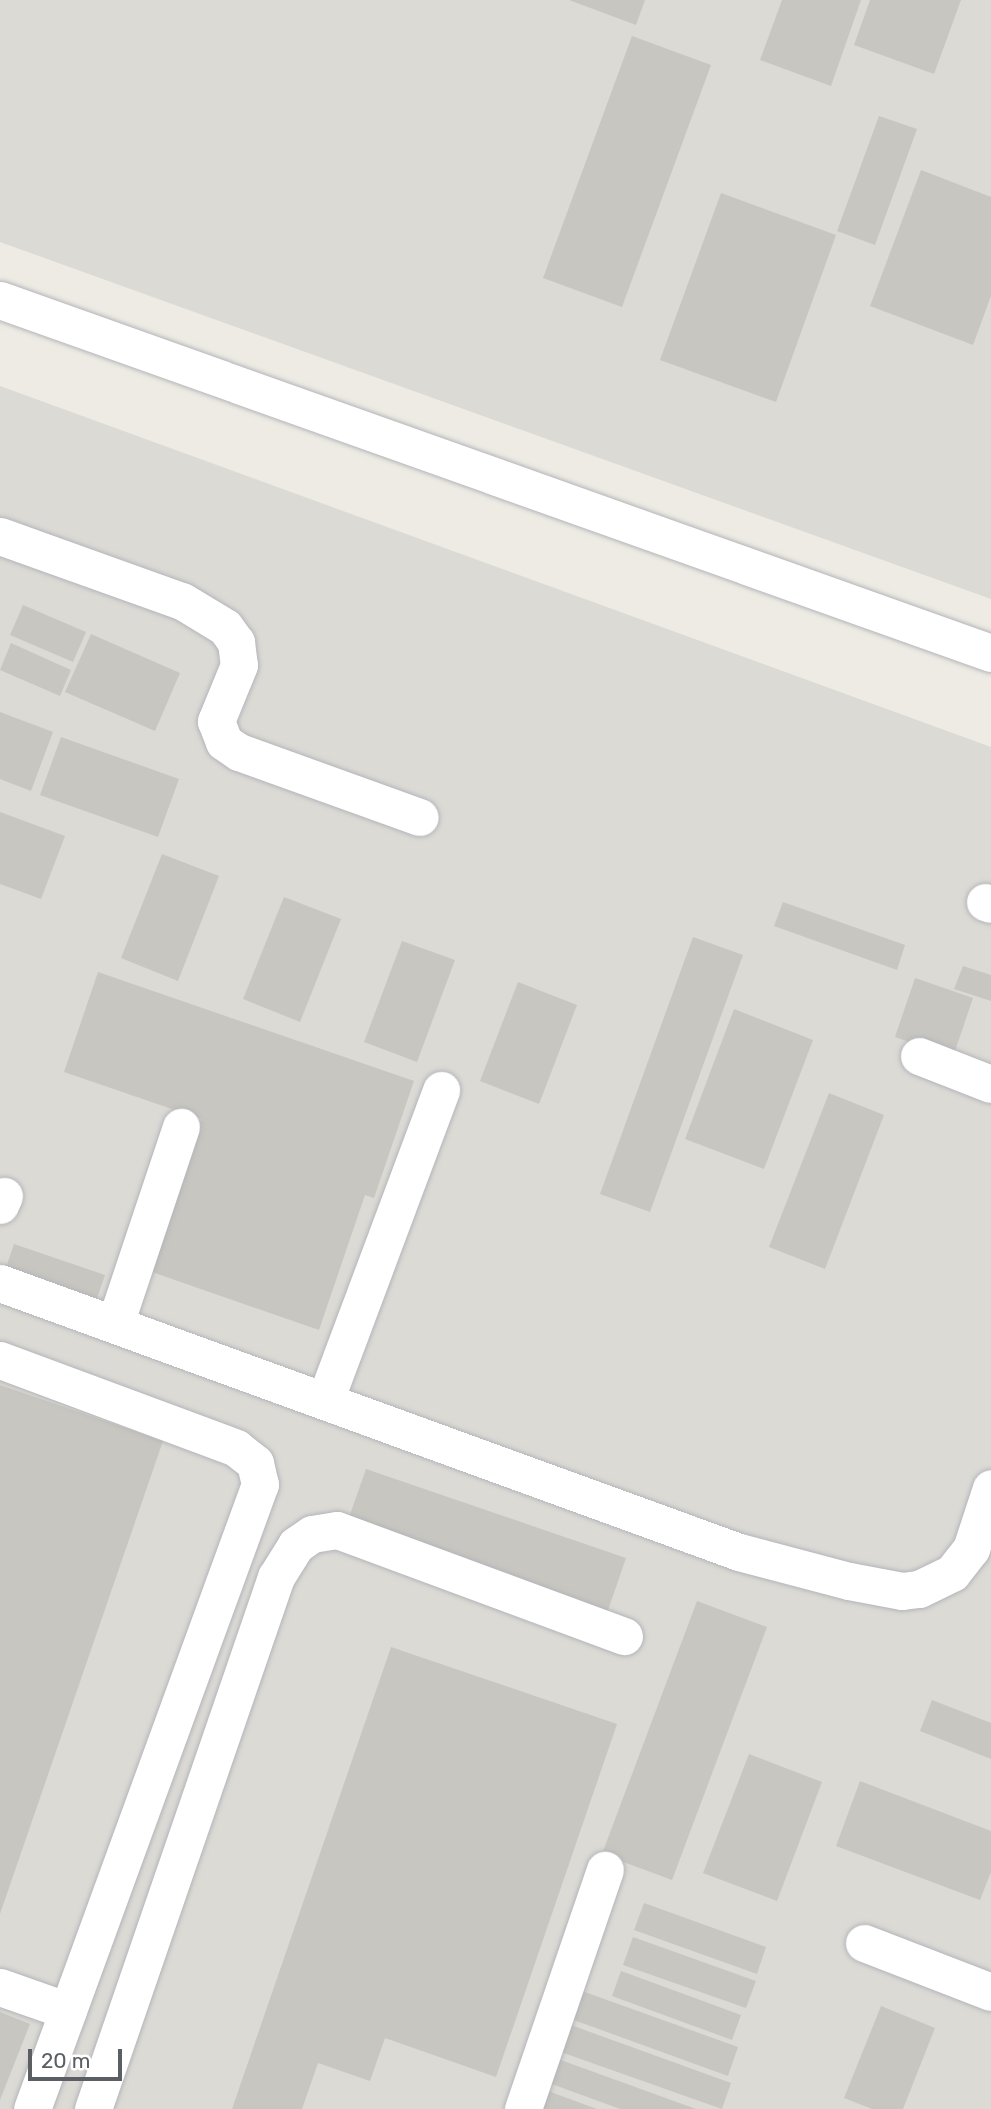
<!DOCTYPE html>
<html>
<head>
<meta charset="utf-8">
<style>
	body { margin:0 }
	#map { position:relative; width:991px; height:2109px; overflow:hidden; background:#edebe3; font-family:Rubik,sans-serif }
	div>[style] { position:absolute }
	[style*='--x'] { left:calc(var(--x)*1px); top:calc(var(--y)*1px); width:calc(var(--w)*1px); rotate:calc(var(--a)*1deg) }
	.industrial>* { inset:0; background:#dcdad5 }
	.building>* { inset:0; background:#c8c6c0 }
	.roads { filter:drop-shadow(0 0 2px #b3b5ba) drop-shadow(0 0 2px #b3b5ba) }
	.minor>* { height:37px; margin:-18.5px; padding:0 18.5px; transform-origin:18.5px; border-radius:18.5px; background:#fff }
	span { translate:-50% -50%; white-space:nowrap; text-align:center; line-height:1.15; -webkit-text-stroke:6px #fff; paint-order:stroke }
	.scale { position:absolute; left:28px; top:2049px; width:94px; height:32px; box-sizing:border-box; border:4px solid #5b5e63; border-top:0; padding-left:9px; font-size:21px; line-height:24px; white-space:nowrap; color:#5b5e63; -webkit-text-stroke:5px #fff; paint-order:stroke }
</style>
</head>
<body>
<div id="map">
	<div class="industrial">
		<i style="clip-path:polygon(0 0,991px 0,991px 599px,0 242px)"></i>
		<i style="clip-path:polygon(0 386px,991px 747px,991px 2109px,0 2109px)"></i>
	</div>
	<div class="building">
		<i style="clip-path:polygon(569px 0,645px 0,636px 25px)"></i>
		<i style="clip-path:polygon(782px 0,861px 0,831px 86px,760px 60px)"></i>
		<i style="clip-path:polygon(870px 0,961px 0,934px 74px,854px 45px)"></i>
		<i style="clip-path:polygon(632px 36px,711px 65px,622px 307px,543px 278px)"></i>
		<i style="clip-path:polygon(879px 116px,917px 129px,875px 245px,837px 231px)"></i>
		<i style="clip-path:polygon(921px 170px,991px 197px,991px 296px,973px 345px,870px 306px)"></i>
		<i style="clip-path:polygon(721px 193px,836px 235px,776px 402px,660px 360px)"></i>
		<i style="clip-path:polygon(23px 605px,86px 632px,73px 662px,10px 635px)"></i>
		<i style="clip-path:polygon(91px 634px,180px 673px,155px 731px,65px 692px)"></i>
		<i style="clip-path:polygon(11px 643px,71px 670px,60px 696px,0 670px)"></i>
		<i style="clip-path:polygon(0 712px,53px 732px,31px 791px,0 779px)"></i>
		<i style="clip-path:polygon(61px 737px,179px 779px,158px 837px,40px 795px)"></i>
		<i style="clip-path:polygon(0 812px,65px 836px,41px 899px,0 884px)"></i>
		<i style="clip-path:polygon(162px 854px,219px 876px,178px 981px,121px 958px)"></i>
		<i style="clip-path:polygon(284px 897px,341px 919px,300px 1022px,243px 999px)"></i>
		<i style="clip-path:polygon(783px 902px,905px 945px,897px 970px,774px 926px)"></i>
		<i style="clip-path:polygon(693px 937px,743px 955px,650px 1212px,600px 1194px)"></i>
		<i style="clip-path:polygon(402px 941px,455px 960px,417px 1062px,364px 1042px)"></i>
		<i style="clip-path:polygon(963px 966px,991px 975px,991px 1001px,954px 989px)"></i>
		<i style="clip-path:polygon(98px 972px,414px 1081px,374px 1198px,365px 1195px,319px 1330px,149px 1271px,201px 1119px,64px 1072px)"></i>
		<i style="clip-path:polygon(915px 978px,973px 998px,953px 1057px,895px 1037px)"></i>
		<i style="clip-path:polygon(518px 982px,577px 1005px,539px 1104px,480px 1081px)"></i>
		<i style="clip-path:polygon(734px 1009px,813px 1040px,764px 1169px,685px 1139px)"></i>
		<i style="clip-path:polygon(829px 1093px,884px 1115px,825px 1269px,769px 1247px)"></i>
		<i style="clip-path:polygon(14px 1244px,105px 1275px,95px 1304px,4px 1273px)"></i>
		<i style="clip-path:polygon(0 1385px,163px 1441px,0 1914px)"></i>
		<i style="clip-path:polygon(366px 1469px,626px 1558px,606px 1616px,346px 1526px)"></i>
		<i style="clip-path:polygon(697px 1601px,767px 1627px,672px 1880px,602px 1854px)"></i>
		<i style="clip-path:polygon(391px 1647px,617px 1724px,496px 2077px,385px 2038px,370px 2081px,318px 2063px,302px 2109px,232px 2109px)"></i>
		<i style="clip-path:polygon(932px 1700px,991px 1723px,991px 1759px,920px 1731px)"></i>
		<i style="clip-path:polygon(749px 1754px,822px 1782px,777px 1901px,703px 1873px)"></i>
		<i style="clip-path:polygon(860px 1781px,991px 1831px,991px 1872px,980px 1900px,836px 1846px)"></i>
		<i style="clip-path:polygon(644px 1903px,766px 1947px,757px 1974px,634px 1930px)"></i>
		<i style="clip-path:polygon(633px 1937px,756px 1981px,746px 2008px,623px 1965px)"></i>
		<i style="clip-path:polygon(621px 1971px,741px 2015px,732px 2040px,612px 1996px)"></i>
		<i style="clip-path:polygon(582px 1991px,738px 2047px,728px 2076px,571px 2019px)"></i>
		<i style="clip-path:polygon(881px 2006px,935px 2028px,903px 2109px,872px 2109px,844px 2098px)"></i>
		<i style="clip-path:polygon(0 2012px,30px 2024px,0 2100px)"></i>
		<i style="clip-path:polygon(568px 2024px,731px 2083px,722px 2109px,558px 2051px)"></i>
		<i style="clip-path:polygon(558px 2059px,696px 2109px,620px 2109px,549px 2083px)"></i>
		<i style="clip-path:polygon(548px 2091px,597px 2109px,541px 2109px)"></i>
	</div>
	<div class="roads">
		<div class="minor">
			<i style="--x:0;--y:300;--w:1052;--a:19.61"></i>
			<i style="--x:0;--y:536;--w:193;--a:19.7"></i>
			<i style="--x:182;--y:601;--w:50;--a:31.2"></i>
			<i style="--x:225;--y:627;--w:19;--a:54"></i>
			<i style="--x:236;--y:642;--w:23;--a:83"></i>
			<i style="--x:239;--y:665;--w:61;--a:112.3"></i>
			<i style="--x:216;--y:721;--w:22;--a:69"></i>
			<i style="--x:224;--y:742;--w:18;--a:34"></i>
			<i style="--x:239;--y:752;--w:192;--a:19.8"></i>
			<i style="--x:985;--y:902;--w:6;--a:18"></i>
			<i style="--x:919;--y:1056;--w:77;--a:21.3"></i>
			<i style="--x:0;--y:1205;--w:10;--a:-66"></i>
			<i style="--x:0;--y:1283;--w:786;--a:20"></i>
			<i style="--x:739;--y:1552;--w:114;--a:14.8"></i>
			<i style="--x:849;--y:1581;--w:54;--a:10.7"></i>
			<i style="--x:902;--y:1591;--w:17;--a:-7"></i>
			<i style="--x:919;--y:1589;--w:37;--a:-26"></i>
			<i style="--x:952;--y:1573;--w:31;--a:-52"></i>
			<i style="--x:971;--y:1549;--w:64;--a:-71.8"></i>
			<i style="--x:115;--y:1324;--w:208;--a:-71.5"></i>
			<i style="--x:0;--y:1360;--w:252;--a:20.4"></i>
			<i style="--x:236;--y:1448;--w:24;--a:38"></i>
			<i style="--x:255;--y:1463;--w:22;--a:77"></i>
			<i style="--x:260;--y:1484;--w:665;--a:110.04"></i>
			<i style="--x:326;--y:1398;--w:329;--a:-69.5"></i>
			<i style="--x:864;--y:1943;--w:136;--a:21.1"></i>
			<i style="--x:0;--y:1987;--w:72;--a:19.4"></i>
			<i style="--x:93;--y:2109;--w:563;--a:-71.02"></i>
			<i style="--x:276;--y:1577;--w:38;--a:-58"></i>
			<i style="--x:296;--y:1545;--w:19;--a:-35"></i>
			<i style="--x:312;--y:1534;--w:25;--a:-9"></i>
			<i style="--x:337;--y:1530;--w:306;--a:20.3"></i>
			<i style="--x:523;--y:2109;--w:253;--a:-71.1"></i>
		</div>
	</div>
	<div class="scale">20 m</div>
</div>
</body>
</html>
